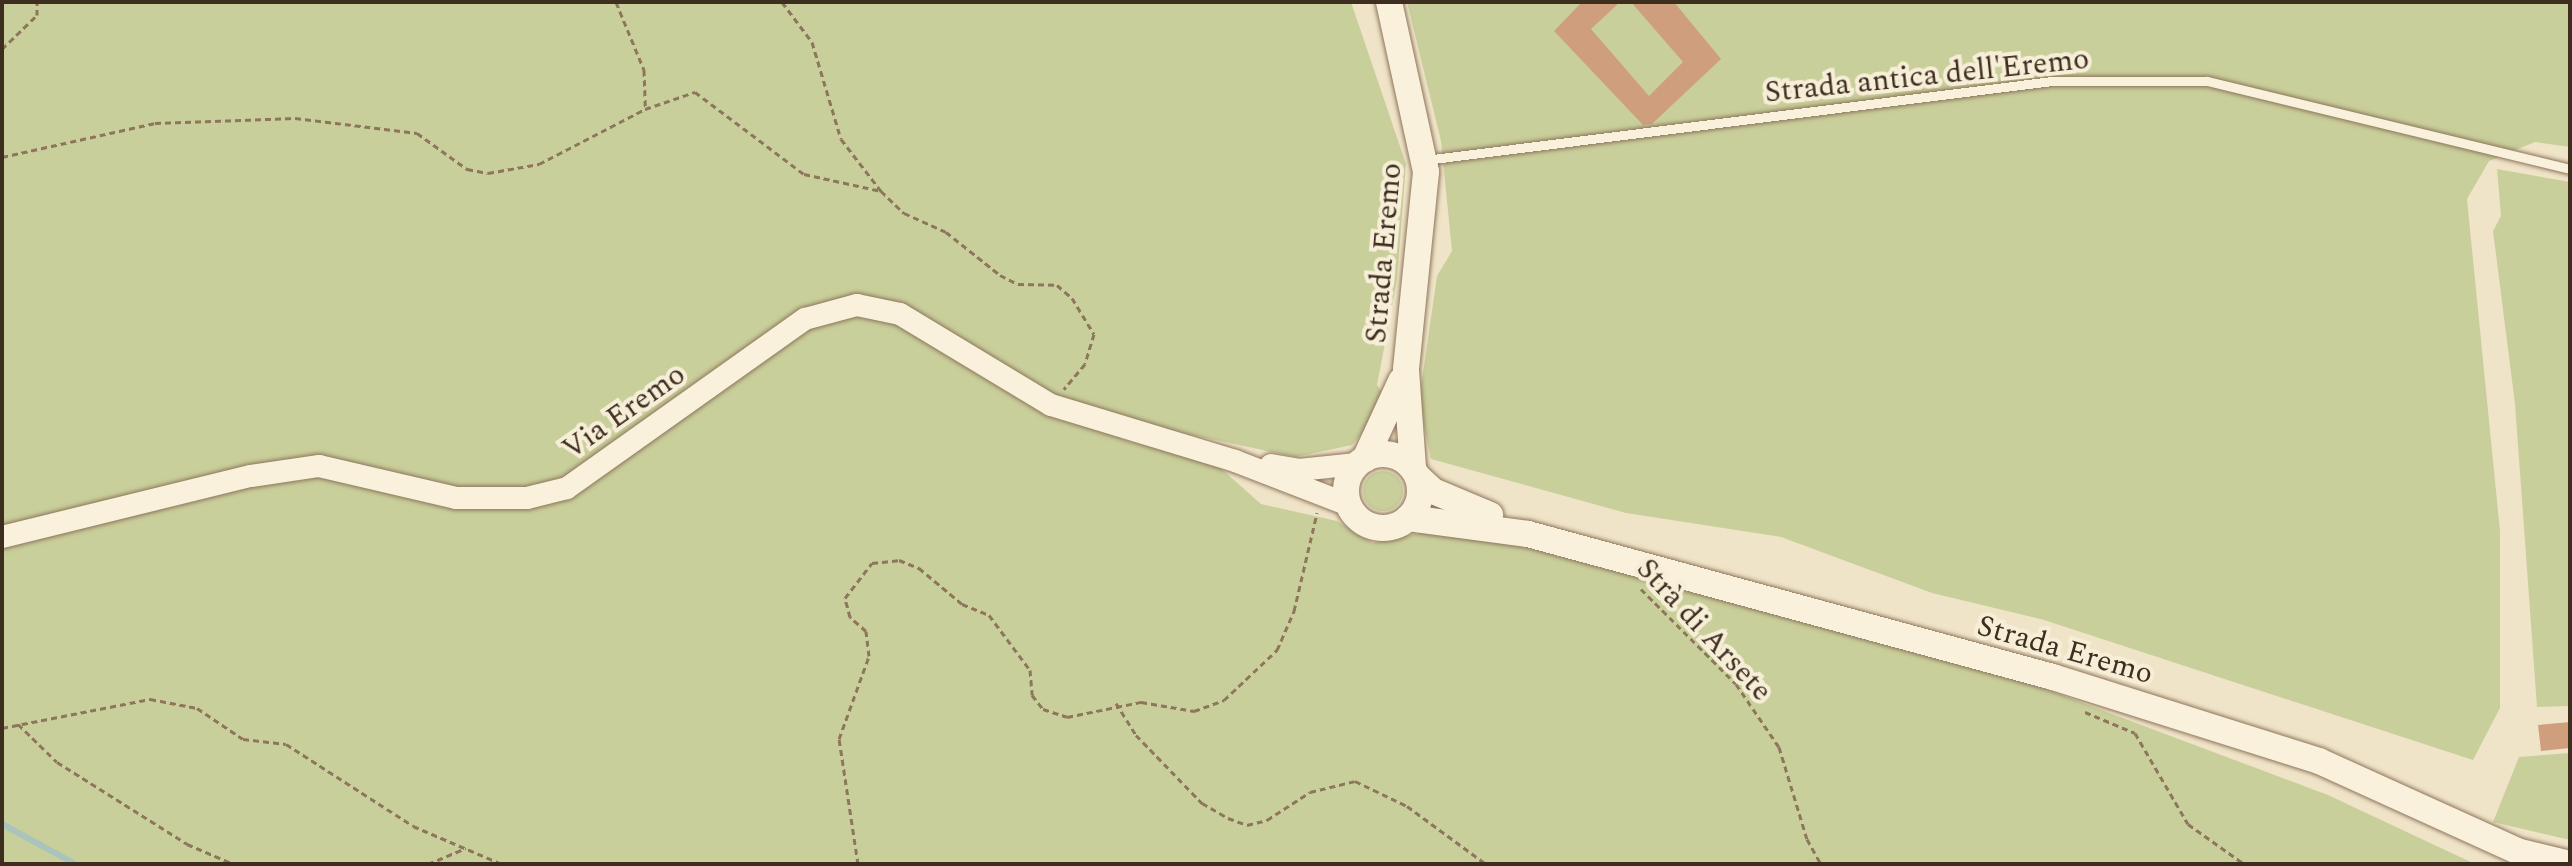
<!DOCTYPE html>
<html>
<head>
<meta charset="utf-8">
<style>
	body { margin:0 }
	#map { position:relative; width:2572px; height:866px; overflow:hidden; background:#f0e4c8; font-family:Spectral,serif }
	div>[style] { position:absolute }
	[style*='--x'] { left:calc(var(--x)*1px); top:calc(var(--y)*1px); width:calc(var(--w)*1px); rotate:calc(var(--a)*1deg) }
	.green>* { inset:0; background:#c9cf9b }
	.round { border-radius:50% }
	.stream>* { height:6px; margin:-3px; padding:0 3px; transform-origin:3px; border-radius:3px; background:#a9c4bc }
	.building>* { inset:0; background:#cf9f7d }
	.path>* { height:3px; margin-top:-1.5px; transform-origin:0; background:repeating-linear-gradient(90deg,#8d765c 0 6px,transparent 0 10px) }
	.roads { filter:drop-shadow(0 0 2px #8d765c) drop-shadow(0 0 2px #8d765c) }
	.service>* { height:9px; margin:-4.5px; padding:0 4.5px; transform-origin:4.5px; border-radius:4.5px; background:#faf1dc }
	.tertiary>* { height:22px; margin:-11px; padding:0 11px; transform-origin:11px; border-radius:11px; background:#faf1dc }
	.secondary>* { height:26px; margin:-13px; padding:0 13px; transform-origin:13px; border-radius:13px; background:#faf1dc }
	.secondary>.ring { margin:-13px; padding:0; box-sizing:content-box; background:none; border:26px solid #faf1dc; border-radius:50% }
	span { translate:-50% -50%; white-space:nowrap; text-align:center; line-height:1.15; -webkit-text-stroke:8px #f7eed8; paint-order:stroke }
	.street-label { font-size:30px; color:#3d2e20 }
	.frame { position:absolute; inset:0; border:4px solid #3d2e20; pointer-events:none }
</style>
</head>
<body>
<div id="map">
	<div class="green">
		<i style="clip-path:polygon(2px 2px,1351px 2px,1406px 164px,1397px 280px,1377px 385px,1385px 396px,1371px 422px,1352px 445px,1296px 457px,1121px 420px,1121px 439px,1217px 465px,1261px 504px,1337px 521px,1373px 543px,1444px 528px,1505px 541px,2032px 684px,2328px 795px,2475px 864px,2px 864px)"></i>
		<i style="clip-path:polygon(1407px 2px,2570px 2px,2570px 147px,2535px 142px,2489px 161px,2467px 199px,2500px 531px,2500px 708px,2473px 760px,2044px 620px,1932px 593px,1781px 537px,1626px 513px,1431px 459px,1419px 401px,1437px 276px,1452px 251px,1441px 141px)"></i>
		<i style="clip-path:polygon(2497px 169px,2570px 182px,2570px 706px,2537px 707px,2515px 404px,2493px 231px,2501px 216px)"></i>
		<i class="round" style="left:1363px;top:471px;width:40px;height:40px"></i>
		<i style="clip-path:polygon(2570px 753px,2570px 840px,2493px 822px,2519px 757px)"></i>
	</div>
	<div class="stream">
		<i style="--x:2;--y:824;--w:83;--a:28.7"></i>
	</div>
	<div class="building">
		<i style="clip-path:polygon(1582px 2px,1620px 2px,1591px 29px,1649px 96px,1683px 62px,1631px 2px,1674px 2px,1721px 59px,1652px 124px,1643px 125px,1554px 31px)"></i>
		<i style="clip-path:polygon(2570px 722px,2570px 748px,2541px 751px,2538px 725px)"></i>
	</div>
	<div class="path">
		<i style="--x:616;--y:2;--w:74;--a:67.6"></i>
		<i style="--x:644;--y:70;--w:38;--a:88"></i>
		<i style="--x:782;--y:2;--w:50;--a:53.1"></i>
		<i style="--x:812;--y:42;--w:101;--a:73.4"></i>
		<i style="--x:841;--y:139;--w:66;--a:52.4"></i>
		<i style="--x:881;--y:191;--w:32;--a:44"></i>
		<i style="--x:904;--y:213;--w:46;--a:24.3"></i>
		<i style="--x:946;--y:232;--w:69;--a:38.5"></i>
		<i style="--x:1000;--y:275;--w:20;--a:27"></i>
		<i style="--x:1018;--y:284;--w:39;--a:1"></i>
		<i style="--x:1057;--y:285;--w:20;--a:41"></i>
		<i style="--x:1072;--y:298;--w:42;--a:58.6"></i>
		<i style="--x:1094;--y:334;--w:31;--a:107"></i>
		<i style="--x:1085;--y:364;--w:33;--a:130"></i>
		<i style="--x:2;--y:49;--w:49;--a:-44.2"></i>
		<i style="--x:37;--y:15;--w:13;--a:-90"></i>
		<i style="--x:2;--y:157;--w:157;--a:-12.5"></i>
		<i style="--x:155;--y:123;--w:140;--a:-2"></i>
		<i style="--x:295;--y:118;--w:123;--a:7"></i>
		<i style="--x:417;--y:133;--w:62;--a:35.8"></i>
		<i style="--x:467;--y:169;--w:21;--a:11"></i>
		<i style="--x:488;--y:173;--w:52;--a:-10"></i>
		<i style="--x:539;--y:164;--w:119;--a:-27.4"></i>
		<i style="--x:645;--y:109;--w:53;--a:-18.8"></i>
		<i style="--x:695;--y:92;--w:136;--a:37"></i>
		<i style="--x:804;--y:174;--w:79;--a:12.4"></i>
		<i style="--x:1641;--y:589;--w:134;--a:45"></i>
		<i style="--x:1736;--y:684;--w:76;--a:55.7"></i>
		<i style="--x:1779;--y:747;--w:96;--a:73.1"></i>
		<i style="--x:1807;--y:839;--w:29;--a:61"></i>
		<i style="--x:1116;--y:703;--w:38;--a:58"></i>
		<i style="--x:1136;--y:735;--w:95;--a:45.9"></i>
		<i style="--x:1202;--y:803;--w:30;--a:30"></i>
		<i style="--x:1228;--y:818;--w:20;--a:20"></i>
		<i style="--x:1247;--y:825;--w:21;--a:-14"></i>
		<i style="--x:1267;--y:820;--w:51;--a:-33.1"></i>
		<i style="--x:1310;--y:792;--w:46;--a:-13.7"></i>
		<i style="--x:1355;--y:781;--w:58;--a:25.7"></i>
		<i style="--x:1407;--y:806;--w:98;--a:36.3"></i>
		<i style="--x:2085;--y:712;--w:54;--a:22.8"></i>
		<i style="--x:2135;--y:733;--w:105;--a:59.8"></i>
		<i style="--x:2188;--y:824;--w:69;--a:35.5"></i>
		<i style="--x:18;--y:724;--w:54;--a:44.3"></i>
		<i style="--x:57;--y:762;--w:154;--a:32.2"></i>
		<i style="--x:187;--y:844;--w:51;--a:23.1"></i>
		<i style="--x:2;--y:728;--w:151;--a:-11.1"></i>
		<i style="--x:150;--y:699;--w:48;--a:10.8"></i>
		<i style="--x:197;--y:708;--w:55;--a:34"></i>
		<i style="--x:243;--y:739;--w:43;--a:6.6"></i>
		<i style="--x:286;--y:744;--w:151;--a:32.8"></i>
		<i style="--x:413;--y:826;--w:97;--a:23.1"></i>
		<i style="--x:428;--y:864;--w:41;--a:-22.8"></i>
		<i style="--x:858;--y:864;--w:126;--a:-98.6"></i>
		<i style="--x:839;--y:739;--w:88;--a:-70.1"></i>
		<i style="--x:869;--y:656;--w:25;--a:-97"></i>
		<i style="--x:866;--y:631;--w:21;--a:-139"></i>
		<i style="--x:850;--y:617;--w:20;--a:-105"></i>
		<i style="--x:845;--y:598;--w:44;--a:-52.4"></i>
		<i style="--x:872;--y:563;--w:27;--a:-6"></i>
		<i style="--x:899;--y:560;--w:22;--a:22"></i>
		<i style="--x:919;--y:568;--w:56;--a:39.9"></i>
		<i style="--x:962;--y:604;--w:29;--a:22"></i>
		<i style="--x:989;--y:615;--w:69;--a:53.3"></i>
		<i style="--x:1030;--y:670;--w:25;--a:85"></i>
		<i style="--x:1032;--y:695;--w:18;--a:52"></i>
		<i style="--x:1043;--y:709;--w:25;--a:18"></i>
		<i style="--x:1067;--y:717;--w:76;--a:-11.5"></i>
		<i style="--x:1141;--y:702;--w:54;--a:9.6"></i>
		<i style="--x:1194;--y:711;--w:32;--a:-20"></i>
		<i style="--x:1224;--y:700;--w:73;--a:-43.3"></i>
		<i style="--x:1277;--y:650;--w:43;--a:-66.4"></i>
		<i style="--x:1294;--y:611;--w:101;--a:-76.8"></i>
	</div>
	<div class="roads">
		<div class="service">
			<i style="--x:1425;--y:160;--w:632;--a:-7.18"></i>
			<i style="--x:2052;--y:81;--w:155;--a:0"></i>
			<i style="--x:2207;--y:81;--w:374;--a:13.6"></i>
		</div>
		<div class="tertiary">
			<i style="--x:1271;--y:465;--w:28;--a:10"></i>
			<i style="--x:1299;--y:470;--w:58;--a:-5.9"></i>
			<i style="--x:2;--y:537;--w:256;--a:-13.8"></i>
			<i style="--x:251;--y:476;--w:69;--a:-8.4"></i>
			<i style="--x:319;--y:466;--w:141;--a:13.1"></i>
			<i style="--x:456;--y:498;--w:71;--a:0"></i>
			<i style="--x:527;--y:498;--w:41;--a:-14"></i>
			<i style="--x:567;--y:488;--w:292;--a:-35.4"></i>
			<i style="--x:805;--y:319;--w:54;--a:-15.1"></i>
			<i style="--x:857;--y:305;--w:44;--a:11.8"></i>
			<i style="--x:900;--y:314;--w:176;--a:31.1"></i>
			<i style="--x:1051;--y:405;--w:192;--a:16.9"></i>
			<i style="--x:1235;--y:461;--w:122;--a:21.1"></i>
		</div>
		<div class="secondary">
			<i style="--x:1389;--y:2;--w:174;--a:77.7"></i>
			<i style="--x:1426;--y:172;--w:199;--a:95.8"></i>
			<i style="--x:1406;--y:370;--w:98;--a:85.9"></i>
			<i class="ring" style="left:1346px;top:454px;width:48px;height:48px"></i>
			<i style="--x:1365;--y:459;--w:86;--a:-65.2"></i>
			<i style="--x:1418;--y:477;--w:21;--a:43"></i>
			<i style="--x:1433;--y:491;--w:62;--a:22.8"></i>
			<i style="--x:1408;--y:518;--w:121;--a:7.6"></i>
			<i style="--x:1528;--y:534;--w:544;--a:15.24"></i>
			<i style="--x:2053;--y:677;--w:279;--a:17.5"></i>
			<i style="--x:2319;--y:761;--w:217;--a:24.4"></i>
			<i style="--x:2517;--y:851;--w:55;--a:13.8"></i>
		</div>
	</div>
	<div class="street-label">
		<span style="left:1927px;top:76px;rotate:-6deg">Strada antica dell'Eremo</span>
		<span style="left:1384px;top:253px;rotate:-85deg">Strada Eremo</span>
		<span style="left:624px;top:412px;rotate:-35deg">Via Eremo</span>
		<span style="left:1704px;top:630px;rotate:47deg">Strà di Arsete</span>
		<span style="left:2065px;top:650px;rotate:16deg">Strada Eremo</span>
	</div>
	<div class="frame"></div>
</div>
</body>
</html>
